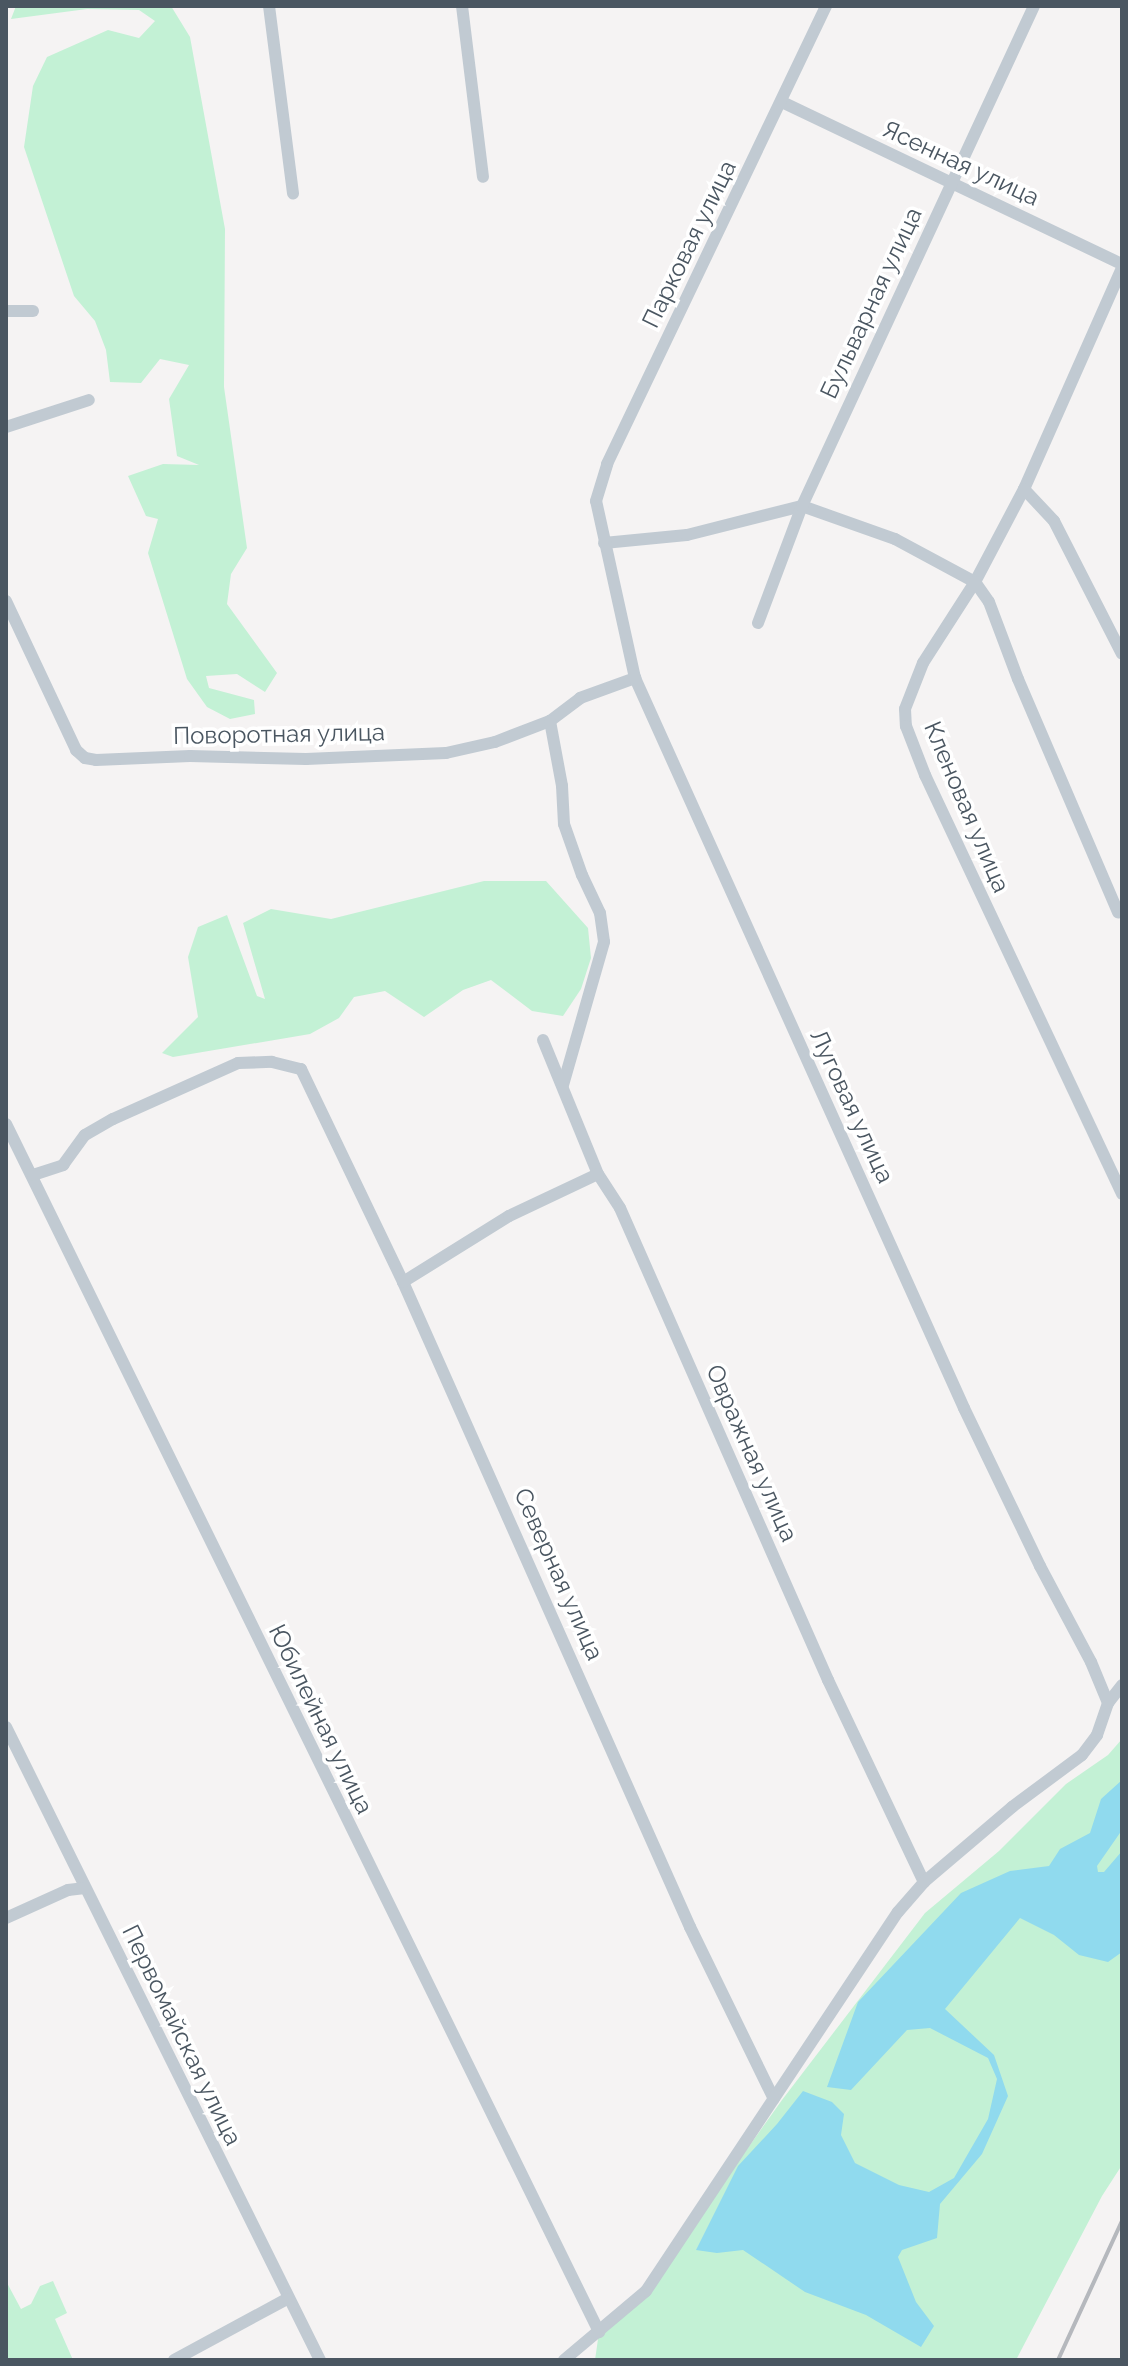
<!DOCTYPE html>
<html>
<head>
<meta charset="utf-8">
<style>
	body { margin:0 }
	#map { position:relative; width:1128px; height:2366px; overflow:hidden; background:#f5f3f3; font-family:Raleway,sans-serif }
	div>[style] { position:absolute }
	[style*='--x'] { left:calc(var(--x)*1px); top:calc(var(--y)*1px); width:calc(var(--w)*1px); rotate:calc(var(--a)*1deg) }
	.green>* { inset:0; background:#c3f1d5 }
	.water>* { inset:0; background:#90daee }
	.minor>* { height:12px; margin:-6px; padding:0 6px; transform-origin:6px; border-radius:6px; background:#c1cad2 }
	.rail>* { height:4px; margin:-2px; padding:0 2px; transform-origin:2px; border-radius:2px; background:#b5b8bd }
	span { translate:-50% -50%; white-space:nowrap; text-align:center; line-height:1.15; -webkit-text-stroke:7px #fff; paint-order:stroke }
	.street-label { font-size:24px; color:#4a5661 }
	.frame { position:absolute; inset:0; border:8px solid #4a5661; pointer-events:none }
</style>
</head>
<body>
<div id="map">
	<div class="green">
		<i style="clip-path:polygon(16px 6px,171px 6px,190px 37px,225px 229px,224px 387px,247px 548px,231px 574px,227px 604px,277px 673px,265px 692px,237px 674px,206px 676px,209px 688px,254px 700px,255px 714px,230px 719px,207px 707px,187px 679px,148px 553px,158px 519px,146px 516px,128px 476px,163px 464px,199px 465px,177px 456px,169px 399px,189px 365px,160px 359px,141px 383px,110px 382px,106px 350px,95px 321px,74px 296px,24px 147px,33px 86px,47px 57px,108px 30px,139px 38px,155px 21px,139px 10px,87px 9px,11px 19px)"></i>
		<i style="clip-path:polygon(484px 881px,546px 881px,588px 928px,591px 958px,581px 989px,563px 1016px,532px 1011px,491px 980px,463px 990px,424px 1017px,385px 991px,354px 997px,339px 1018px,310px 1034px,173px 1057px,162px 1053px,198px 1017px,188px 957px,198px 927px,227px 915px,257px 996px,265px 999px,243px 923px,271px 909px,331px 919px)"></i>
		<i style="clip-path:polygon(1122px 1739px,1122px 2165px,1102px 2196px,1016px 2360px,595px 2360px,599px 2332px,646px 2291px,782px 2100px,925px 1913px,999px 1851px,1066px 1784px,1108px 1755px)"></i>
		<i style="clip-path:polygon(6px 2281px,21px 2309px,31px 2304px,40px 2286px,53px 2281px,67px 2313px,55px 2319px,73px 2360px,6px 2360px)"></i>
	</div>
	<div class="water">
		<i style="clip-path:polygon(1122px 1780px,1122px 1830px,1097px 1866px,1098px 1872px,1104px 1872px,1122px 1851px,1122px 1952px,1108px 1962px,1079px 1955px,1054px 1935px,1020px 1918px,945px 2009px,994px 2055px,1008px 2096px,982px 2154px,940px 2204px,937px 2238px,902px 2250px,898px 2257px,916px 2302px,934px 2326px,921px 2347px,866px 2315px,805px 2292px,743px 2250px,717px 2253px,696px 2250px,738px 2166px,777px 2124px,803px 2091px,832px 2102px,844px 2114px,841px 2135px,855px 2163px,899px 2185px,929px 2192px,954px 2178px,988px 2119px,997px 2079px,988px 2058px,930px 2028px,907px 2030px,851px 2090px,827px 2087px,858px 2002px,961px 1893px,1010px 1871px,1049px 1866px,1060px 1849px,1090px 1833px,1101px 1799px)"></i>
	</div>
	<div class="minor">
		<i style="--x:269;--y:6;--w:189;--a:82.7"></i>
		<i style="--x:462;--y:6;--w:172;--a:83"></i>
		<i style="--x:782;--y:102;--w:377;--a:25.5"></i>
		<i style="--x:1122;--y:268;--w:242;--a:113.9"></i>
		<i style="--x:1024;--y:489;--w:105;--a:117.8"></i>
		<i style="--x:975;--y:582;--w:96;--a:122.7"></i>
		<i style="--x:923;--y:663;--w:49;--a:111.4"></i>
		<i style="--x:905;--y:709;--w:17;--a:87"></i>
		<i style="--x:906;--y:726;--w:53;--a:68.8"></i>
		<i style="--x:925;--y:775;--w:463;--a:64.8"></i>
		<i style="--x:6;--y:311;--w:27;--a:0"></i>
		<i style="--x:6;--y:427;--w:87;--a:-18"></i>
		<i style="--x:1024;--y:489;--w:44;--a:46.8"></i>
		<i style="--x:1054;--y:521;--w:149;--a:62.9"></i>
		<i style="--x:604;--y:543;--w:83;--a:-5.5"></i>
		<i style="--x:687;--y:535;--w:119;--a:-14.2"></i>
		<i style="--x:802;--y:506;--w:99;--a:19.5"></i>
		<i style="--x:895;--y:539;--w:91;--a:28.3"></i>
		<i style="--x:975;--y:582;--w:24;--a:55"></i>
		<i style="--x:989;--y:602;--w:82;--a:69.4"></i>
		<i style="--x:1018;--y:679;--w:254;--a:66.8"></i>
		<i style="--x:6;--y:601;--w:165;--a:64.8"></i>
		<i style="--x:76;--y:750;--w:12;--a:42"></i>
		<i style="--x:85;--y:758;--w:11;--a:10"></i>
		<i style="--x:96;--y:760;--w:94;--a:-2.4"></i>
		<i style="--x:190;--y:756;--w:116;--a:1.5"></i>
		<i style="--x:306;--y:759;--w:140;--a:-2.5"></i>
		<i style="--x:446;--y:753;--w:50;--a:-12.7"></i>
		<i style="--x:495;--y:742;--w:59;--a:-20.9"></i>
		<i style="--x:550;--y:721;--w:38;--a:-37"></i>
		<i style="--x:580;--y:698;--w:59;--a:-20"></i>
		<i style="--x:758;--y:623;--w:125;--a:-69.4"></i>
		<i style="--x:802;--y:506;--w:551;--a:-65.11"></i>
		<i style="--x:550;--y:721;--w:66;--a:79.5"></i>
		<i style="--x:562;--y:786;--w:38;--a:87"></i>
		<i style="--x:564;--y:824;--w:54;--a:70.6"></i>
		<i style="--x:582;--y:875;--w:42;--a:64.7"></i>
		<i style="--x:600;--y:913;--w:29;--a:82"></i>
		<i style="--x:604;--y:942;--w:149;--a:106"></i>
		<i style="--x:543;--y:1040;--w:145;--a:67.7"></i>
		<i style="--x:598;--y:1174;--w:40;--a:57.1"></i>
		<i style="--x:620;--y:1208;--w:516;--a:66.22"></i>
		<i style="--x:828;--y:1680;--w:224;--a:64.6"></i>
		<i style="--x:6;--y:1124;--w:1346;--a:63.85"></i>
		<i style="--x:33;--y:1175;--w:32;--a:-18"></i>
		<i style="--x:63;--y:1165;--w:37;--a:-54"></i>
		<i style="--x:85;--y:1135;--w:32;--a:-30"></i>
		<i style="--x:113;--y:1119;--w:137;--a:-24.1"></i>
		<i style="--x:238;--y:1063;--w:34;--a:-2"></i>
		<i style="--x:272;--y:1062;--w:30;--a:14"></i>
		<i style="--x:301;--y:1069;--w:236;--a:64.4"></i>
		<i style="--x:403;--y:1282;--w:706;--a:66.01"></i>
		<i style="--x:690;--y:1927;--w:191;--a:64"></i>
		<i style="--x:403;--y:1282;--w:125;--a:-31.9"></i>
		<i style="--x:509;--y:1216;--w:98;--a:-25.3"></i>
		<i style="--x:1108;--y:1703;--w:23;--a:-52"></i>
		<i style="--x:6;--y:1727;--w:707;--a:63.62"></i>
		<i style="--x:6;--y:1918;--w:68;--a:-24.3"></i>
		<i style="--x:68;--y:1890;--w:17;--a:-7"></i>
		<i style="--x:174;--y:2360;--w:128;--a:-28.4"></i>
		<i style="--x:564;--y:2360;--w:107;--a:-40.1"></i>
		<i style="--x:646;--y:2291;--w:455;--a:-56.4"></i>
		<i style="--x:898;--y:1912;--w:40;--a:-49"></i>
		<i style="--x:924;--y:1882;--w:116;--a:-40.4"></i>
		<i style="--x:1012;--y:1807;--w:87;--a:-36.6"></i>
		<i style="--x:1082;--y:1755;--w:25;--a:-53"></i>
		<i style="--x:1097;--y:1735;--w:34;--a:-71"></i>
		<i style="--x:1108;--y:1703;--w:44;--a:-112.5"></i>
		<i style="--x:1091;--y:1662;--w:109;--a:-118"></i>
		<i style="--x:1040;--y:1566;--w:175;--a:-115.7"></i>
		<i style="--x:964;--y:1408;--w:801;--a:-114.26"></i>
		<i style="--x:635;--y:678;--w:181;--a:-102.4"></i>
		<i style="--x:596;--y:501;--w:39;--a:-73"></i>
		<i style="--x:607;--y:464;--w:508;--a:-64.44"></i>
	</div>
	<div class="rail">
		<i style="--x:1058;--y:2360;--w:153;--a:-65.3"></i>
	</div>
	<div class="street-label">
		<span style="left:961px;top:163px;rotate:25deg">Ясенная улица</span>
		<span style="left:689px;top:244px;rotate:-64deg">Парковая улица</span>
		<span style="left:871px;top:303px;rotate:-65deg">Бульварная улица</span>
		<span style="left:279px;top:734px;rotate:-1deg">Поворотная улица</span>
		<span style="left:967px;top:807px;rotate:67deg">Кленовая улица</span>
		<span style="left:852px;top:1106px;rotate:65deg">Луговая улица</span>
		<span style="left:752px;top:1453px;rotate:66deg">Овражная улица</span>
		<span style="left:559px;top:1574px;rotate:66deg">Северная улица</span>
		<span style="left:321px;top:1719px;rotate:64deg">Юбилейная улица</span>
		<span style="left:182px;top:2035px;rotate:64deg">Первомайская улица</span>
	</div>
	<div class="frame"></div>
</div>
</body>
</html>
